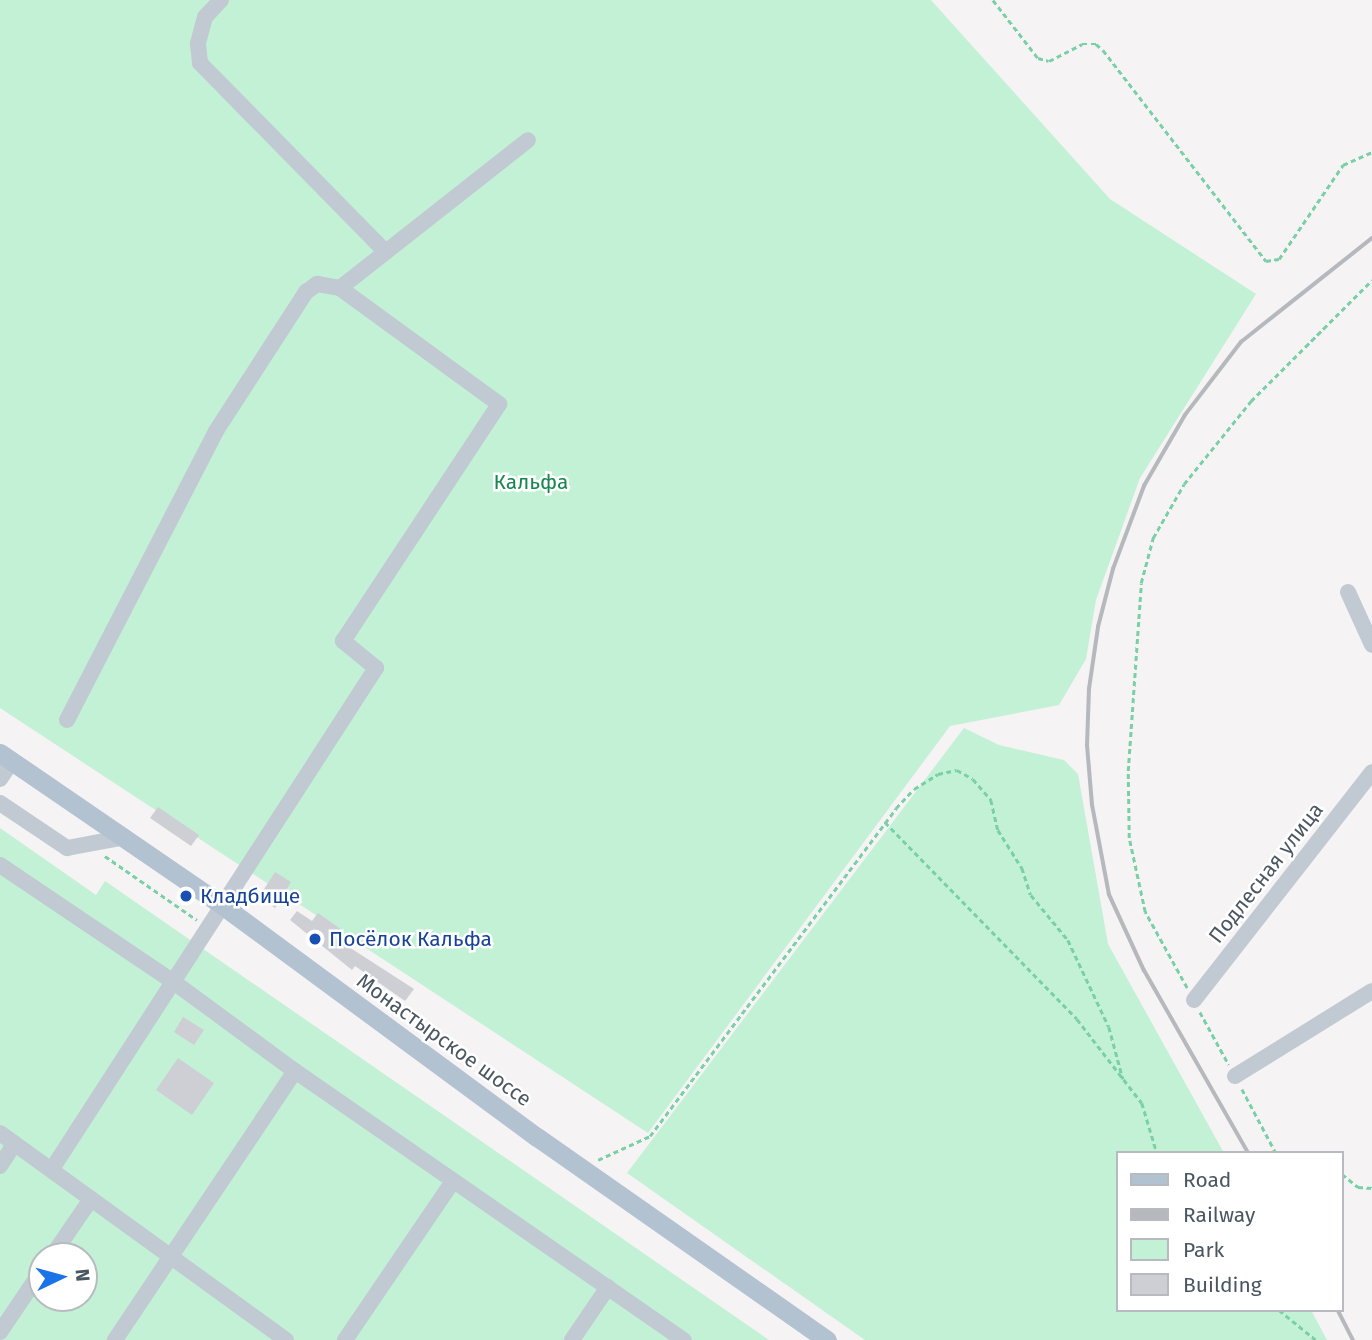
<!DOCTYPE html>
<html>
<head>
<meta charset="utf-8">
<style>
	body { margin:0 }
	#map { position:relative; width:1372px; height:1340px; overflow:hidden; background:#f5f3f3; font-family:"Fira Sans",sans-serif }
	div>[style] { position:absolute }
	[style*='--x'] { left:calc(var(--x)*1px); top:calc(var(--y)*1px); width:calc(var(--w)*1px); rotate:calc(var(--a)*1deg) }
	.green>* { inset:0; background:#c3f1d5 }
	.building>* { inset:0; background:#cdcfd5 }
	.path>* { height:2.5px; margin-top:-1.25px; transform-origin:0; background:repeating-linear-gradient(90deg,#7ad0a6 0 5px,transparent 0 8.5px) }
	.minor>* { height:16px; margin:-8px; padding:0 8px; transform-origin:8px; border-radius:8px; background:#c1cad2 }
	.major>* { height:19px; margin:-9.5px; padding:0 9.5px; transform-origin:9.5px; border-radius:9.5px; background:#b3c2d1 }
	.rail>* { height:3.5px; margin:-1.75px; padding:0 1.75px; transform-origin:1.75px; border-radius:1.75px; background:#b5b8bd }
	.dots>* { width:19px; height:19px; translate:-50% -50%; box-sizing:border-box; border:4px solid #fff; border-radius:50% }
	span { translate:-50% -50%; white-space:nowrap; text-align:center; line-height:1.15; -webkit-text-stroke:5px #fff; paint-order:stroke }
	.park-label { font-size:21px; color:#17864f }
	.street-label { font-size:21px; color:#4a5661 }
	.transit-label { font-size:21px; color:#164399 }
	.left { translate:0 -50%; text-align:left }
	.legend { position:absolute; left:1116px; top:1151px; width:228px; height:161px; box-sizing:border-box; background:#fff; border:2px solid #b7bbc0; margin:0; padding:9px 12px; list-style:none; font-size:21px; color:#4a5661 }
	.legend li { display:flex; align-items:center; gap:14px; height:35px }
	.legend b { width:35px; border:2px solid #b7bbc0 }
	.north { position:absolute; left:28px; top:1242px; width:70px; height:70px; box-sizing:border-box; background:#fff; border:2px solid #b7bbc0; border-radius:50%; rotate:85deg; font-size:19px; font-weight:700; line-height:28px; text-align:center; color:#4a5661 }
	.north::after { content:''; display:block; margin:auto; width:24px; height:32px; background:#1a73e8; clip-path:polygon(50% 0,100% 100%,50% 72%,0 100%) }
</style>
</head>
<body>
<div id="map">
	<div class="green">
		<i style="clip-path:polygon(0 0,931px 0,1110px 199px,1256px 294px,1140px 478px,1096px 600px,1086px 659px,1059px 705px,950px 726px,648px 1133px,0 708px)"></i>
		<i style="clip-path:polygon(964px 728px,999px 745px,1064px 760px,1078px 774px,1108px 944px,1224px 1153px,1118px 1153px,1118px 1310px,1311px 1310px,1327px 1340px,865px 1340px,627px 1173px)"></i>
		<i style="clip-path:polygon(evenodd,0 828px,96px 895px,105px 881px,769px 1340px,0 1340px,0 828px,42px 1256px,84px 1256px,84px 1298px,42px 1298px,42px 1256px)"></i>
	</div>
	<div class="building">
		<i style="clip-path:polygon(158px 807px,199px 835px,191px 846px,150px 818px)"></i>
		<i style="clip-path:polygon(275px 872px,291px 882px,275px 908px,259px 897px)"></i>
		<i style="clip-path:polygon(297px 911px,312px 921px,318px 913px,342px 930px,335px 938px,414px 989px,405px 1001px,355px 966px,352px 970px,290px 920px)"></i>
		<i style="clip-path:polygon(183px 1017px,204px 1030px,194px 1045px,174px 1032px)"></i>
		<i style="clip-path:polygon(178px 1058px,214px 1083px,192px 1115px,156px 1090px)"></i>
	</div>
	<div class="path">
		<i style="--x:993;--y:0;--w:73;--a:52.2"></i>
		<i style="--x:1038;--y:58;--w:11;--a:15"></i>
		<i style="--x:1049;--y:61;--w:37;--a:-27"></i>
		<i style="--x:1082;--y:44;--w:14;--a:0"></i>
		<i style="--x:1096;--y:44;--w:9;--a:41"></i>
		<i style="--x:1103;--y:50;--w:267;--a:52.3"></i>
		<i style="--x:1266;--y:261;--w:13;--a:-9"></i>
		<i style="--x:1279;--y:259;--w:114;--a:-55.8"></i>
		<i style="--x:1343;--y:165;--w:32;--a:-24"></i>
		<i style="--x:885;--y:822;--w:275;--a:45.7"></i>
		<i style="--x:1077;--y:1019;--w:106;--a:52.3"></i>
		<i style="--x:1142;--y:1103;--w:52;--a:73.3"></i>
		<i style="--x:105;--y:856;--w:112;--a:34.8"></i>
		<i style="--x:1187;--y:988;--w:87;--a:-118.9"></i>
		<i style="--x:1145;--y:912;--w:76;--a:-102.2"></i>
		<i style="--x:1129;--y:838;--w:67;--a:-90.9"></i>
		<i style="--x:1128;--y:771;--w:188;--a:-86"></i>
		<i style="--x:1141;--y:583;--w:47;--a:-75.1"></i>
		<i style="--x:1153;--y:538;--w:62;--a:-60.1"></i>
		<i style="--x:1184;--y:484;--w:107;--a:-51.1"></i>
		<i style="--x:1251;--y:401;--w:171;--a:-45"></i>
		<i style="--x:1200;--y:1012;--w:60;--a:61.3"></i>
		<i style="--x:1242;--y:1089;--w:72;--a:62"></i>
		<i style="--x:598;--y:1160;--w:57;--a:-24.8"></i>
		<i style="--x:650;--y:1136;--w:410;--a:-53.1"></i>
		<i style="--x:896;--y:808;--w:26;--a:-47"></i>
		<i style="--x:914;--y:789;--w:28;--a:-32"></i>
		<i style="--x:938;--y:774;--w:19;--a:-12"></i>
		<i style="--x:957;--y:770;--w:18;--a:29"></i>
		<i style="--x:973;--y:779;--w:28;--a:49"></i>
		<i style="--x:991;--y:800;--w:31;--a:77"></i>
		<i style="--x:998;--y:830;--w:45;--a:57.7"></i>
		<i style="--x:1022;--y:868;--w:28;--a:72"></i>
		<i style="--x:1031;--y:895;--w:58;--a:50.6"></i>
		<i style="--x:1068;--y:940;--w:96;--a:64.8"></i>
		<i style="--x:1109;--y:1027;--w:54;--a:74.9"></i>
		<i style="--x:1342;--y:1174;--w:21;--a:39"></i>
		<i style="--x:1358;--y:1187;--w:14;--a:4"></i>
		<i style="--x:1279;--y:1310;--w:48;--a:39"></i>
	</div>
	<div class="minor">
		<i style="--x:221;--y:0;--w:23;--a:133"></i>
		<i style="--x:205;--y:17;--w:28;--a:105"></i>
		<i style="--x:198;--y:44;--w:19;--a:84"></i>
		<i style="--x:200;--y:63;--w:265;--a:45.5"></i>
		<i style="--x:1348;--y:592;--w:58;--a:65.6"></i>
		<i style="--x:67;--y:720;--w:325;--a:-62.7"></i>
		<i style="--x:216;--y:431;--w:166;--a:-57.1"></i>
		<i style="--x:306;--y:292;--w:14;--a:-36"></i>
		<i style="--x:317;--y:284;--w:23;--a:10"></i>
		<i style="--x:0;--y:779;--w:22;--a:-56"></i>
		<i style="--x:0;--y:803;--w:81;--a:33.9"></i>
		<i style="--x:67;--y:848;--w:59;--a:-10.7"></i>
		<i style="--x:0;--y:865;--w:211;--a:34"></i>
		<i style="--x:175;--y:983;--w:149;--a:36.3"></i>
		<i style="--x:295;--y:1071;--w:324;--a:123.8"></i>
		<i style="--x:1194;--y:1000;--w:289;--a:-52"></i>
		<i style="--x:295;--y:1071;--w:473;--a:34.7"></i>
		<i style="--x:1235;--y:1076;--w:161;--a:-31.8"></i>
		<i style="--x:0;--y:1133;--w:353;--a:35.9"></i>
		<i style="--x:0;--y:1166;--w:27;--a:-57"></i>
		<i style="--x:52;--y:1169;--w:597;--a:-57.11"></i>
		<i style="--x:376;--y:668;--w:43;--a:-140.7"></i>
		<i style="--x:343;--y:641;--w:284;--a:-56.6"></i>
		<i style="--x:499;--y:404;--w:197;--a:-143.9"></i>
		<i style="--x:340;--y:288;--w:239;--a:-38.2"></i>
		<i style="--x:52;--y:1256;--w:69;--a:-55.6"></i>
		<i style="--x:0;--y:1332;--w:75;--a:-55.9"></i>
		<i style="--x:345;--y:1340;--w:192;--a:-55.8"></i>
		<i style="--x:572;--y:1340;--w:64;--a:-55.8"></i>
	</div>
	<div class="major">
		<i style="--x:0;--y:753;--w:269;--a:34.4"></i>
		<i style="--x:222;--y:905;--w:391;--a:36.4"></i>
		<i style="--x:537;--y:1137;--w:354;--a:35"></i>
	</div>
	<div class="rail">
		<i style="--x:1248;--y:1153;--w:210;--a:-119.7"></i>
		<i style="--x:1144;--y:971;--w:84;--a:-114.7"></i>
		<i style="--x:1109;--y:895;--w:92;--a:-100.7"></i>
		<i style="--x:1092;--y:805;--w:59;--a:-94.8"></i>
		<i style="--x:1087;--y:746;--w:57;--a:-88"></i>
		<i style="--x:1089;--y:689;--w:63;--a:-81.7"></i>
		<i style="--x:1098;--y:627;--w:60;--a:-75.5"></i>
		<i style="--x:1113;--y:569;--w:89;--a:-69.5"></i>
		<i style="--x:1144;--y:486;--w:82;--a:-60"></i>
		<i style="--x:1185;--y:415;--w:92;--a:-52.5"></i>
		<i style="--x:1241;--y:342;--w:167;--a:-38.4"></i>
		<i style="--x:1338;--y:1310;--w:34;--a:63"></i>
	</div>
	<div class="dots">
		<i style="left:186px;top:896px;background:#1a4fb4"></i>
		<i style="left:315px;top:939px;background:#1a4fb4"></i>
	</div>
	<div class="park-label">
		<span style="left:531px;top:482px">Кальфа</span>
	</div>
	<div class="street-label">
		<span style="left:1266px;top:873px;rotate:-52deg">Подлесная улица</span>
		<span style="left:444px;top:1040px;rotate:36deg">Монастырское шоссе</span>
	</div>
	<div class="transit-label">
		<span class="left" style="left:200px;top:896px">Кладбище</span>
		<span class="left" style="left:329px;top:939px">Посёлок Кальфа</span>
	</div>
	<ul class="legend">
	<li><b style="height:9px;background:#b3c2d1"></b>Road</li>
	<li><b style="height:9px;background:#b5b8bd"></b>Railway</li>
	<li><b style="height:19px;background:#c3f1d5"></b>Park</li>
	<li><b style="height:19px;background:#cdcfd5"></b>Building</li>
	</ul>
	<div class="north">N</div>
</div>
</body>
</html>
